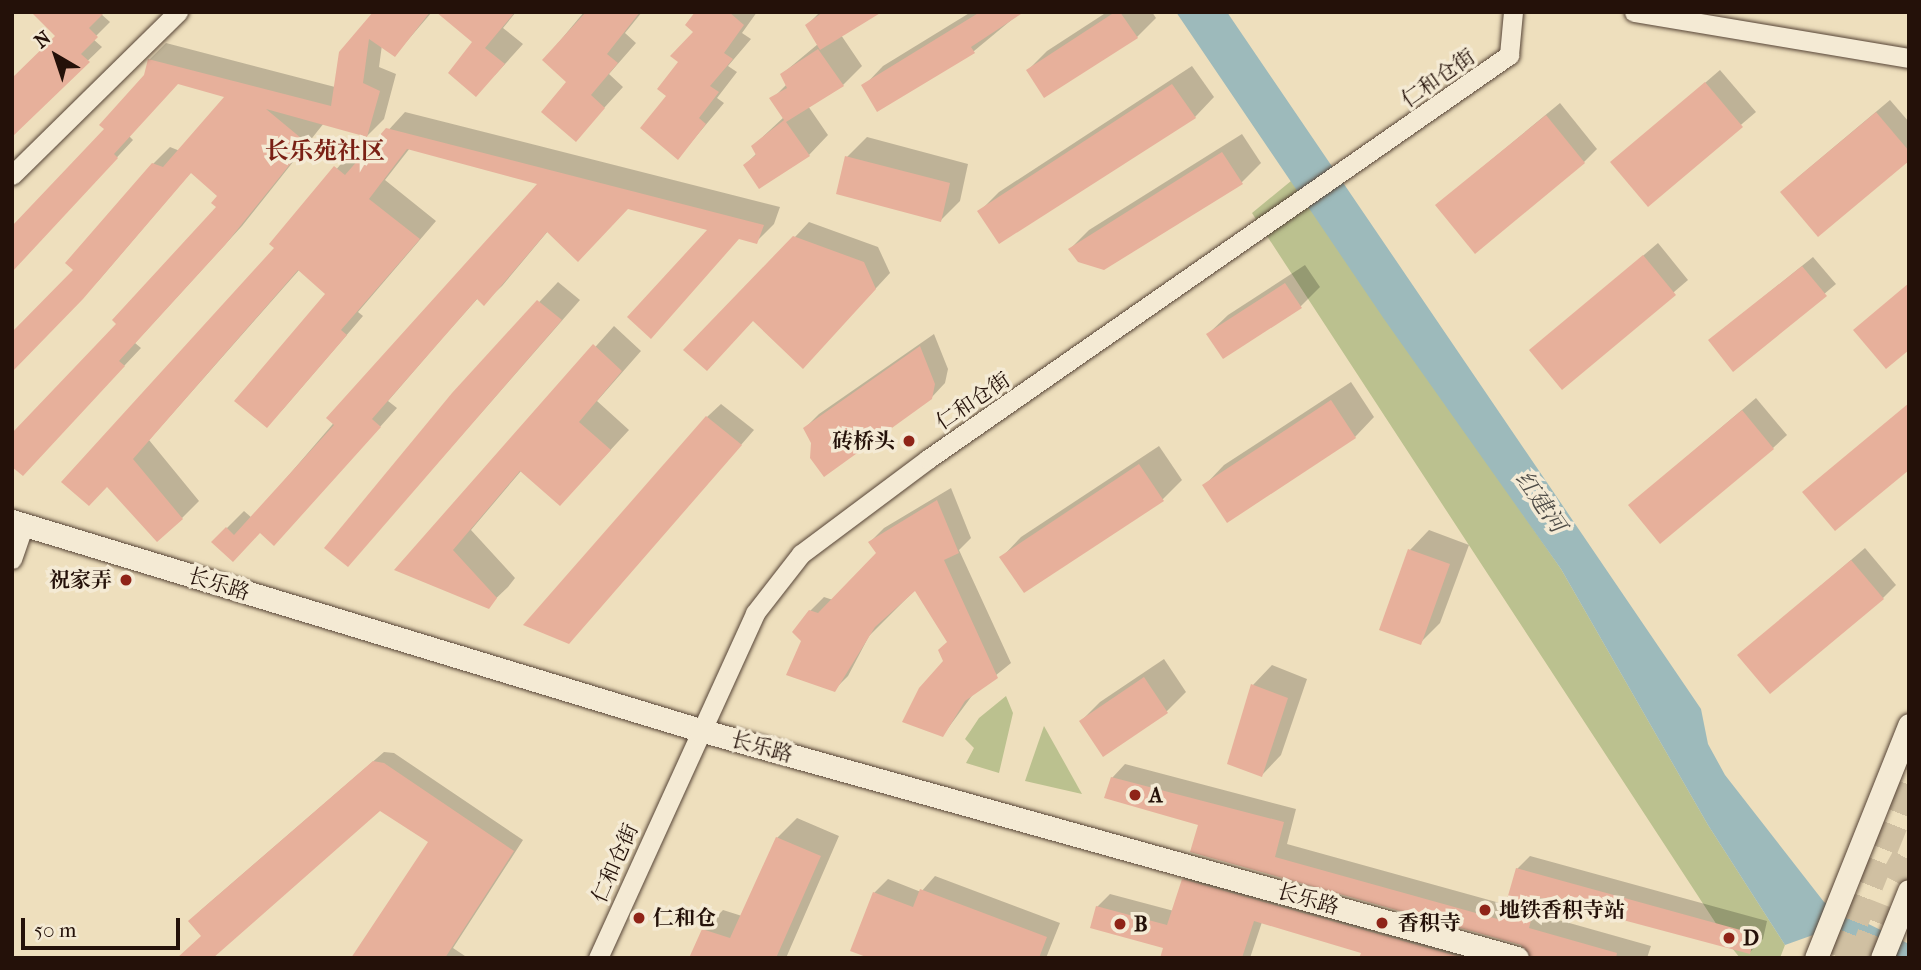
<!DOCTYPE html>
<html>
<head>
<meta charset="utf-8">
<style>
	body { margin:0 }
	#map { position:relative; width:1921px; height:970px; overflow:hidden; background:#eedfbd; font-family:"IM FELL French Canon","Noto Serif SC",serif }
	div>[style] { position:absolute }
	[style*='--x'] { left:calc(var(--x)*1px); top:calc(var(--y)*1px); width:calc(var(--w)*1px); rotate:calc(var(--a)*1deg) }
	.green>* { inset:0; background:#bbc18f }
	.water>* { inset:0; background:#9dbabb }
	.shadow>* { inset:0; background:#0003 }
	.building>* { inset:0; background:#e7b09b }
	.secondary-tunnel>* { height:26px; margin-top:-13px; transform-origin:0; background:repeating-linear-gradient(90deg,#d0c0a2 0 26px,transparent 0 39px) }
	.roads { filter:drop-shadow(0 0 2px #564436) drop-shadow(0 0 2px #564436) }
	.minor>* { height:19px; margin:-9.5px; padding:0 9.5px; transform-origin:9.5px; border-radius:9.5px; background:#f4ead4 }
	.tertiary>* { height:23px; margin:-11.5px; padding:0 11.5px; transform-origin:11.5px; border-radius:11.5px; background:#f4ead4 }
	.dots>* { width:19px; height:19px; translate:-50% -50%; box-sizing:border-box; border:4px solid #f4ead4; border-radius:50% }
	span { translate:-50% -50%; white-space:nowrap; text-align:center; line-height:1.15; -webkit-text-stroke:7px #f4ead4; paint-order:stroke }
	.street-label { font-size:21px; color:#241109 }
	.poi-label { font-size:21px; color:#241109; font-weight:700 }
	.right { translate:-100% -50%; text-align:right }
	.left { translate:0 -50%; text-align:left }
	.water-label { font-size:23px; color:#4e4c47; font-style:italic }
	.quarter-label { font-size:24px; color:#7a1f14; font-weight:700 }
	.frame { position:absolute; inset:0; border:14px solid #241109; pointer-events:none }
	.north { position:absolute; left:21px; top:21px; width:70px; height:70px; -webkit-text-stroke:5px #f4ead4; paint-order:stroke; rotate:321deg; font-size:19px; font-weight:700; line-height:28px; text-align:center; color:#241109 }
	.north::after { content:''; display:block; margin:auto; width:24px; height:32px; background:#241109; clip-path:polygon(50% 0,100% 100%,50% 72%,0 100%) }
	.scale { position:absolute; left:21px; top:918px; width:159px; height:32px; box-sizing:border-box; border:4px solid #241109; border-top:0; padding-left:9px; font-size:21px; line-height:24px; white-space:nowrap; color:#241109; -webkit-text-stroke:5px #f4ead4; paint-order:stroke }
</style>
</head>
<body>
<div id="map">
	<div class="green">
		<i style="clip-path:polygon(1291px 181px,1561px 569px,1708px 825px,1785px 945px,1780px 958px,1740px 958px,1732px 948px,1252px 213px)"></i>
		<i style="clip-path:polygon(1006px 696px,1013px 713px,999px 773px,966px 763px,974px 748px,965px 739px,979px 718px)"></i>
		<i style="clip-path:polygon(1044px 726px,1082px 794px,1025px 781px)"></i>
	</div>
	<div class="water">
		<i style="clip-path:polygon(1176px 12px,1227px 12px,1701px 709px,1708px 744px,1725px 775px,1824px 902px,1909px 944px,1909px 958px,1872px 958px,1827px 930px,1785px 945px,1708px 825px,1561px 569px,1384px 319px)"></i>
	</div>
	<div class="shadow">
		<i style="clip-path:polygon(375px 12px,432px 12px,395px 55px,382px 45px,379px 67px,396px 74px,384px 119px,367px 136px,324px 123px,242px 226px,135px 343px,141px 348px,39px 456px,119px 324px,219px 207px,219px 195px,192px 171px,99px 280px,12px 370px,75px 269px,153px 164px,170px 147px,180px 151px,227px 96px,178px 83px,129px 136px,133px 140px,34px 247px,106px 128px,146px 76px,149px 60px,166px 43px,335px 87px)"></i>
		<i style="clip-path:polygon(458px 12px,516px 12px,503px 28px,523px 44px,495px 75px)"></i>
		<i style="clip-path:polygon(584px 12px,642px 12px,625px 33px,636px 43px,609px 74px,623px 87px,576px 139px,568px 82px,544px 60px)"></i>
		<i style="clip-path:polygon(698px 12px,757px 12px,742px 33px,751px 39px,728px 66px,737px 72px,717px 98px,724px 103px,678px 158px,668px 96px,696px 31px)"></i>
		<i style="clip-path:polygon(820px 12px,878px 12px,841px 35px,862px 66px,843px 85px,808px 106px,828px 135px,809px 155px,745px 165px,757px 153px,753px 146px,784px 117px,772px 99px,787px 84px,782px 74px,818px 44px,807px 25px)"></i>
		<i style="clip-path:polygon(971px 12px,1021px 12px,974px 51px,878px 110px,864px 86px,883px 66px)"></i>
		<i style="clip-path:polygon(1107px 12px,1152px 12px,1156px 18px,1137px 37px,1028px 70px,1047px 51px)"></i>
		<i style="clip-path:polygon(101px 14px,110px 22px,93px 39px,102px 47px,12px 134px,12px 80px)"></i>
		<i style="clip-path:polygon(1192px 66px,1214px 97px,1195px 117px,980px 211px,999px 192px)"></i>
		<i style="clip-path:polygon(1720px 70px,1756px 112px,1648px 204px,1613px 162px)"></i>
		<i style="clip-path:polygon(1890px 100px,1909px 122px,1909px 159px,1796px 179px)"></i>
		<i style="clip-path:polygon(1560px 103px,1597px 149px,1584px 162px,1437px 205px)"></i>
		<i style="clip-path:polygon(405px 112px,780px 207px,774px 224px,756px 242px,629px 207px,548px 231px,502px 286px,484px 303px,478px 298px,445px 335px,388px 401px,397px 408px,291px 526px,214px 541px,244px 511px,252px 518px,540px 183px,410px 148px,385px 180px,436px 221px,358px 312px,363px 316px,284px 408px,267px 426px,327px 294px,300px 269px,149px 440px,199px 501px,182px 518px,108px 485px,276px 248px,272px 244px,353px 150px,363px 158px)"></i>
		<i style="clip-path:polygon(1242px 134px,1261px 163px,1241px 183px,1070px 249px,1089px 230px)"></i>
		<i style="clip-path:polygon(867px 137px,968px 164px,960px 201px,941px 220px,847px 157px)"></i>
		<i style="clip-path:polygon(809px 222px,878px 247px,890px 273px,817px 352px,753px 319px,795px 237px)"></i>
		<i style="clip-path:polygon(1658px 243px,1688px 280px,1563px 387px,1532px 350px)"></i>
		<i style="clip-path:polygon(1813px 257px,1836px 284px,1734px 370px,1710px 340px)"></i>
		<i style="clip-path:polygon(1305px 265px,1320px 287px,1300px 307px,1208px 334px,1228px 315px)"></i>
		<i style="clip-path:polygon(558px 282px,580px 300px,348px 565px,453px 394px)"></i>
		<i style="clip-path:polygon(614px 326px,641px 351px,597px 401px,629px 430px,579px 484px,521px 471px,471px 530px,515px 578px,508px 587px,488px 606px,397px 569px)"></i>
		<i style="clip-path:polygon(934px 334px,948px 369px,945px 383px,931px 398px,813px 443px,805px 428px,819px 414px)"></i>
		<i style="clip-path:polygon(1351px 382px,1374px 417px,1355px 437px,1205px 485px,1224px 465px)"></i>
		<i style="clip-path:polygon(1756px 398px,1787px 435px,1773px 448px,1630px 505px)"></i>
		<i style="clip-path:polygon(721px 404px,754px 430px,582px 628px,707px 417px)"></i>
		<i style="clip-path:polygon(1159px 446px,1182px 480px,1162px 500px,1002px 557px,1021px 537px)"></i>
		<i style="clip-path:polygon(951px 488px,971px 538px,959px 550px,1011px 663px,974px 693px,943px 735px,949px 642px,916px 589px,869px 636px,848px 676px,834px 690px,803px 640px,810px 611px,824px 597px,833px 600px,879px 553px,870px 542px,884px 528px)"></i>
		<i style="clip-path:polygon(1429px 530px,1469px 545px,1440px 623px,1420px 643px,1410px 550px)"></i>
		<i style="clip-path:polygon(1865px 548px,1896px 585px,1883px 598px,1740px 655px)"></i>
		<i style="clip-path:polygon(1164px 659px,1186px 692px,1167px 711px,1103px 754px,1081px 721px,1100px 702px)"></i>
		<i style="clip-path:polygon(1272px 665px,1307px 679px,1281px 755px,1262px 775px,1253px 685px)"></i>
		<i style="clip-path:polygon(384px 752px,394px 753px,523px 840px,453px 948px,468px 958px,353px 958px,431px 841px,380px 808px,203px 936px,200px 911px)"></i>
		<i style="clip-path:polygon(1125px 764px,1296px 809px,1287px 844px,1507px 905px,1517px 869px,1530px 856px,1767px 921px,1763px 939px,1749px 953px,1546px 897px,1541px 915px,1651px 946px,1647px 958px,1532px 958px,1521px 943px,1192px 851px,1201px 823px,1112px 778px)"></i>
		<i style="clip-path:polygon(797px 818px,839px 836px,786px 958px,691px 958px,704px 930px,723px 910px,742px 916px,777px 838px)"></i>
		<i style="clip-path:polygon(1196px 867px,1523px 958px,1361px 958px,1363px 952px,1262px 922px,1250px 958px,1162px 958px,1165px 946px,1097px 907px,1110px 894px,1174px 911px,1183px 880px)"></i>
		<i style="clip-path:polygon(935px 876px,1060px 923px,1046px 958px,874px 958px,874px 893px,888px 879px,921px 892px)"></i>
	</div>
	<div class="building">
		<i style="clip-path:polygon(31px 12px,105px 12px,89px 28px,98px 37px,81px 54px,90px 62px,12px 137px,12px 78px,55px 36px)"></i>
		<i style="clip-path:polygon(373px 12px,430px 12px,395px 57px,369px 39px,363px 83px,380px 91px,367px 137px,266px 109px,307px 143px,225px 245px,119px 361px,125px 366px,23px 476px,12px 467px,12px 433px,116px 324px,112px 320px,216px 207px,211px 203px,217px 196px,191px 173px,83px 299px,12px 372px,12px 332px,73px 270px,65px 263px,152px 163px,163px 167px,224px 97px,178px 84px,114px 154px,118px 158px,12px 272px,12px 226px,104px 129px,99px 125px,144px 75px,148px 59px,331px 106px,339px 52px)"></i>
		<i style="clip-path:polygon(436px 12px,515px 12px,485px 48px,505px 64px,476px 97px,448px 73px,472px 42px)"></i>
		<i style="clip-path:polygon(586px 12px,640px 12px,607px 54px,618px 63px,591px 95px,605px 108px,576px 142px,541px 112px,566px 82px,542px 60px)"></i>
		<i style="clip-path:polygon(695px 12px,729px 12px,744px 25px,724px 53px,733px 59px,710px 86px,719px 92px,699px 118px,706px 124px,678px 160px,640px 128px,666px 96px,657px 89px,678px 62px,670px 56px,693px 32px,685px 25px)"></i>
		<i style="clip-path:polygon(823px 12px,882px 12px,820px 50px,805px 25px)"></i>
		<i style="clip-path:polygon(980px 12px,1024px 12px,971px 47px,975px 53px,877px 112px,861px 85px)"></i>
		<i style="clip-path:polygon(1115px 12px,1120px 12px,1138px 38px,1044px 98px,1026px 70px)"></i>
		<i style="clip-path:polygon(818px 49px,844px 86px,786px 122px,810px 156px,759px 189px,743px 165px,756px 155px,751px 146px,784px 120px,769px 98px,787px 88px,780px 74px)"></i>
		<i style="clip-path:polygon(1705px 82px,1743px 127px,1648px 207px,1610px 162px)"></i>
		<i style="clip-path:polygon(1172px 84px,1196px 118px,999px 244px,977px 211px)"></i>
		<i style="clip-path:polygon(1876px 112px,1909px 151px,1909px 161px,1818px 237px,1780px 192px)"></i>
		<i style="clip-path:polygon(1546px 115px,1585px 163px,1475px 254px,1435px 205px)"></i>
		<i style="clip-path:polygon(386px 128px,764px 225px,757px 244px,739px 239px,651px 339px,627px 317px,707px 230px,628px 209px,578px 262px,547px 232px,484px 306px,477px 299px,372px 419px,381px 427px,274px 546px,260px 533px,233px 562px,211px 542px,226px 527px,234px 535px,334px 425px,326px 418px,537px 184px,407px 149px,369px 199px,420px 239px,341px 330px,347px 335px,267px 428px,234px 401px,325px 294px,298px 270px,133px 459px,183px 519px,157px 542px,107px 487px,89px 506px,61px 482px,274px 248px,269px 244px,334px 166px,345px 175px)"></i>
		<i style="clip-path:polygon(1222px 152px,1243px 184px,1104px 270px,1078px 262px,1068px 249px)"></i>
		<i style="clip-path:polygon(845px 156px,950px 183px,941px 222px,836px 194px)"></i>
		<i style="clip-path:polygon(793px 236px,864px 262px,876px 289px,803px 369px,753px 321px,707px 371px,683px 350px)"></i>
		<i style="clip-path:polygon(1643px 255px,1676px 295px,1562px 390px,1529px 350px)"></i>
		<i style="clip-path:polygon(1802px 266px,1827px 296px,1733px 372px,1708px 340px)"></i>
		<i style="clip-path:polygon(1285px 283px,1302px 308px,1223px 359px,1206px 334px)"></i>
		<i style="clip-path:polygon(1909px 283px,1909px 350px,1886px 369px,1853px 330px)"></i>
		<i style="clip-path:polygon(537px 300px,562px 320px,348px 567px,324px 548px,452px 393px)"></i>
		<i style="clip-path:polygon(593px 344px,622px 371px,579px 422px,611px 450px,560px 506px,520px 471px,453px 550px,497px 598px,489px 609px,394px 570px)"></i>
		<i style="clip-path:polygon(920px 346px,935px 384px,932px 399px,824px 477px,810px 458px,811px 443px,803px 428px)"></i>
		<i style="clip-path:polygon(1331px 400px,1356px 438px,1227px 523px,1202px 485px)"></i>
		<i style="clip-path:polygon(1909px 403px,1909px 470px,1835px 531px,1802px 492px)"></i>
		<i style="clip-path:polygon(1742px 410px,1774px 449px,1660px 544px,1628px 505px)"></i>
		<i style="clip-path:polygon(706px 416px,742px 445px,569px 644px,523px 625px)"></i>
		<i style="clip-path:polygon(1139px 464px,1164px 501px,1024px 593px,999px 557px)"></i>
		<i style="clip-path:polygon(937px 500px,959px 553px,944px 560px,998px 678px,965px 701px,943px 737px,902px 722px,919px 688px,943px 661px,938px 650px,947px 642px,915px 591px,875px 627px,835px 692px,786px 675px,801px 641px,792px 632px,809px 610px,818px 613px,876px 553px,868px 542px)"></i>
		<i style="clip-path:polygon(1408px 549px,1450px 564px,1421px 645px,1379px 630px)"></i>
		<i style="clip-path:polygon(1851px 560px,1884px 599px,1770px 694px,1737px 655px)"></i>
		<i style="clip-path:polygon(1144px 677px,1168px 713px,1103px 757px,1079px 721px)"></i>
		<i style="clip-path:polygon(1251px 684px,1288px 698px,1262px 777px,1227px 764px)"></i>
		<i style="clip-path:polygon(373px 761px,384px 763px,514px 851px,445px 958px,351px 958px,428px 842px,380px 811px,213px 958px,177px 958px,201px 936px,188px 921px)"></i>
		<i style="clip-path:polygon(1111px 777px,1284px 822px,1275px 857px,1501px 920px,1516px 868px,1755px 934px,1750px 954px,1537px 897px,1529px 928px,1617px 953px,1616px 958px,1531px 958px,1521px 945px,1190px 852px,1198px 825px,1104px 798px)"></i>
		<i style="clip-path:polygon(776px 837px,821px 856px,776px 958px,689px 958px,702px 929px,730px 938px)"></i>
		<i style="clip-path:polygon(1182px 879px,1464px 958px,1359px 958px,1361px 953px,1254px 921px,1242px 958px,1160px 958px,1163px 948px,1090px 928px,1096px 906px,1167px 925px)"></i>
		<i style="clip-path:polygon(920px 889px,1047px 937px,1039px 958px,869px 958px,850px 951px,873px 892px,913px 907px)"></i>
	</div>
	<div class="secondary-tunnel">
		<i style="--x:1894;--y:807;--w:47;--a:-71.6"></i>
		<i style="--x:1892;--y:880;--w:35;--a:-61"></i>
		<i style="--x:1841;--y:958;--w:181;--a:-68"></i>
		<i style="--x:1861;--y:958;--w:58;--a:-68.7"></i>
	</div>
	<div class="roads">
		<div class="minor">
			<i style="--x:1634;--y:12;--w:279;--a:9.5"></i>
			<i style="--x:12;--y:175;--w:233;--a:-44.5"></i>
			<i style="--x:12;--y:559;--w:37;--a:-71"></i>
			<i style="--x:598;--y:958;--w:379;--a:-65.5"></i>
			<i style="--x:755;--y:613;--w:75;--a:-52.1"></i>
			<i style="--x:801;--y:554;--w:159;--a:-36.8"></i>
			<i style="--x:928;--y:459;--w:708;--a:-34.81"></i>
			<i style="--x:1509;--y:55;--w:43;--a:-84.7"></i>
		</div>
		<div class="tertiary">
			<i style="--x:12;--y:521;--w:719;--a:16.9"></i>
			<i style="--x:700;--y:730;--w:848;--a:15.59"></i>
			<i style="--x:1816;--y:958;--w:251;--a:-68.2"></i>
			<i style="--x:1882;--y:958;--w:72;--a:-68.1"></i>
		</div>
	</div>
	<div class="dots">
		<i style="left:909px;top:441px;background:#8f2418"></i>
		<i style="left:126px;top:580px;background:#8f2418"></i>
		<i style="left:1135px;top:795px;background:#8f2418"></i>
		<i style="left:1485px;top:910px;background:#8f2418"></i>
		<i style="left:639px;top:918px;background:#8f2418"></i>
		<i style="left:1382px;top:923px;background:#8f2418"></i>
		<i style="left:1120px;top:924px;background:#8f2418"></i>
		<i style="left:1729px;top:938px;background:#8f2418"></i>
	</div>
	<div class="street-label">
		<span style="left:1438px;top:78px;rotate:-35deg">仁和仓街</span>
		<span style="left:973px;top:401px;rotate:-34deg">仁和仓街</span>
		<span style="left:219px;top:584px;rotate:17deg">长乐路</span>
		<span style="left:762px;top:747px;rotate:15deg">长乐路</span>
		<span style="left:615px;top:863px;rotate:-66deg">仁和仓街</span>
		<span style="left:1308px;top:899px;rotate:16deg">长乐路</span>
	</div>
	<div class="poi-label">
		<span class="right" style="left:895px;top:441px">砖桥头</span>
		<span class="right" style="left:112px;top:580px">祝家弄</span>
		<span class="left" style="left:1149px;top:795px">A</span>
		<span class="left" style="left:1499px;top:910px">地铁香积寺站</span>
		<span class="left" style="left:653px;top:918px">仁和仓</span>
		<span class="left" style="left:1398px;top:923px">香积寺</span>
		<span class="left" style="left:1134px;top:924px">B</span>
		<span class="left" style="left:1743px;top:938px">D</span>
	</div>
	<div class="water-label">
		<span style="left:1540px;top:502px;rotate:55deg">红建河</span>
	</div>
	<div class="quarter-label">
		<span style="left:325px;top:152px">长乐苑社区</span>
	</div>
	<div class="frame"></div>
	<div class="north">N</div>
	<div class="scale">50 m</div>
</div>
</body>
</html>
